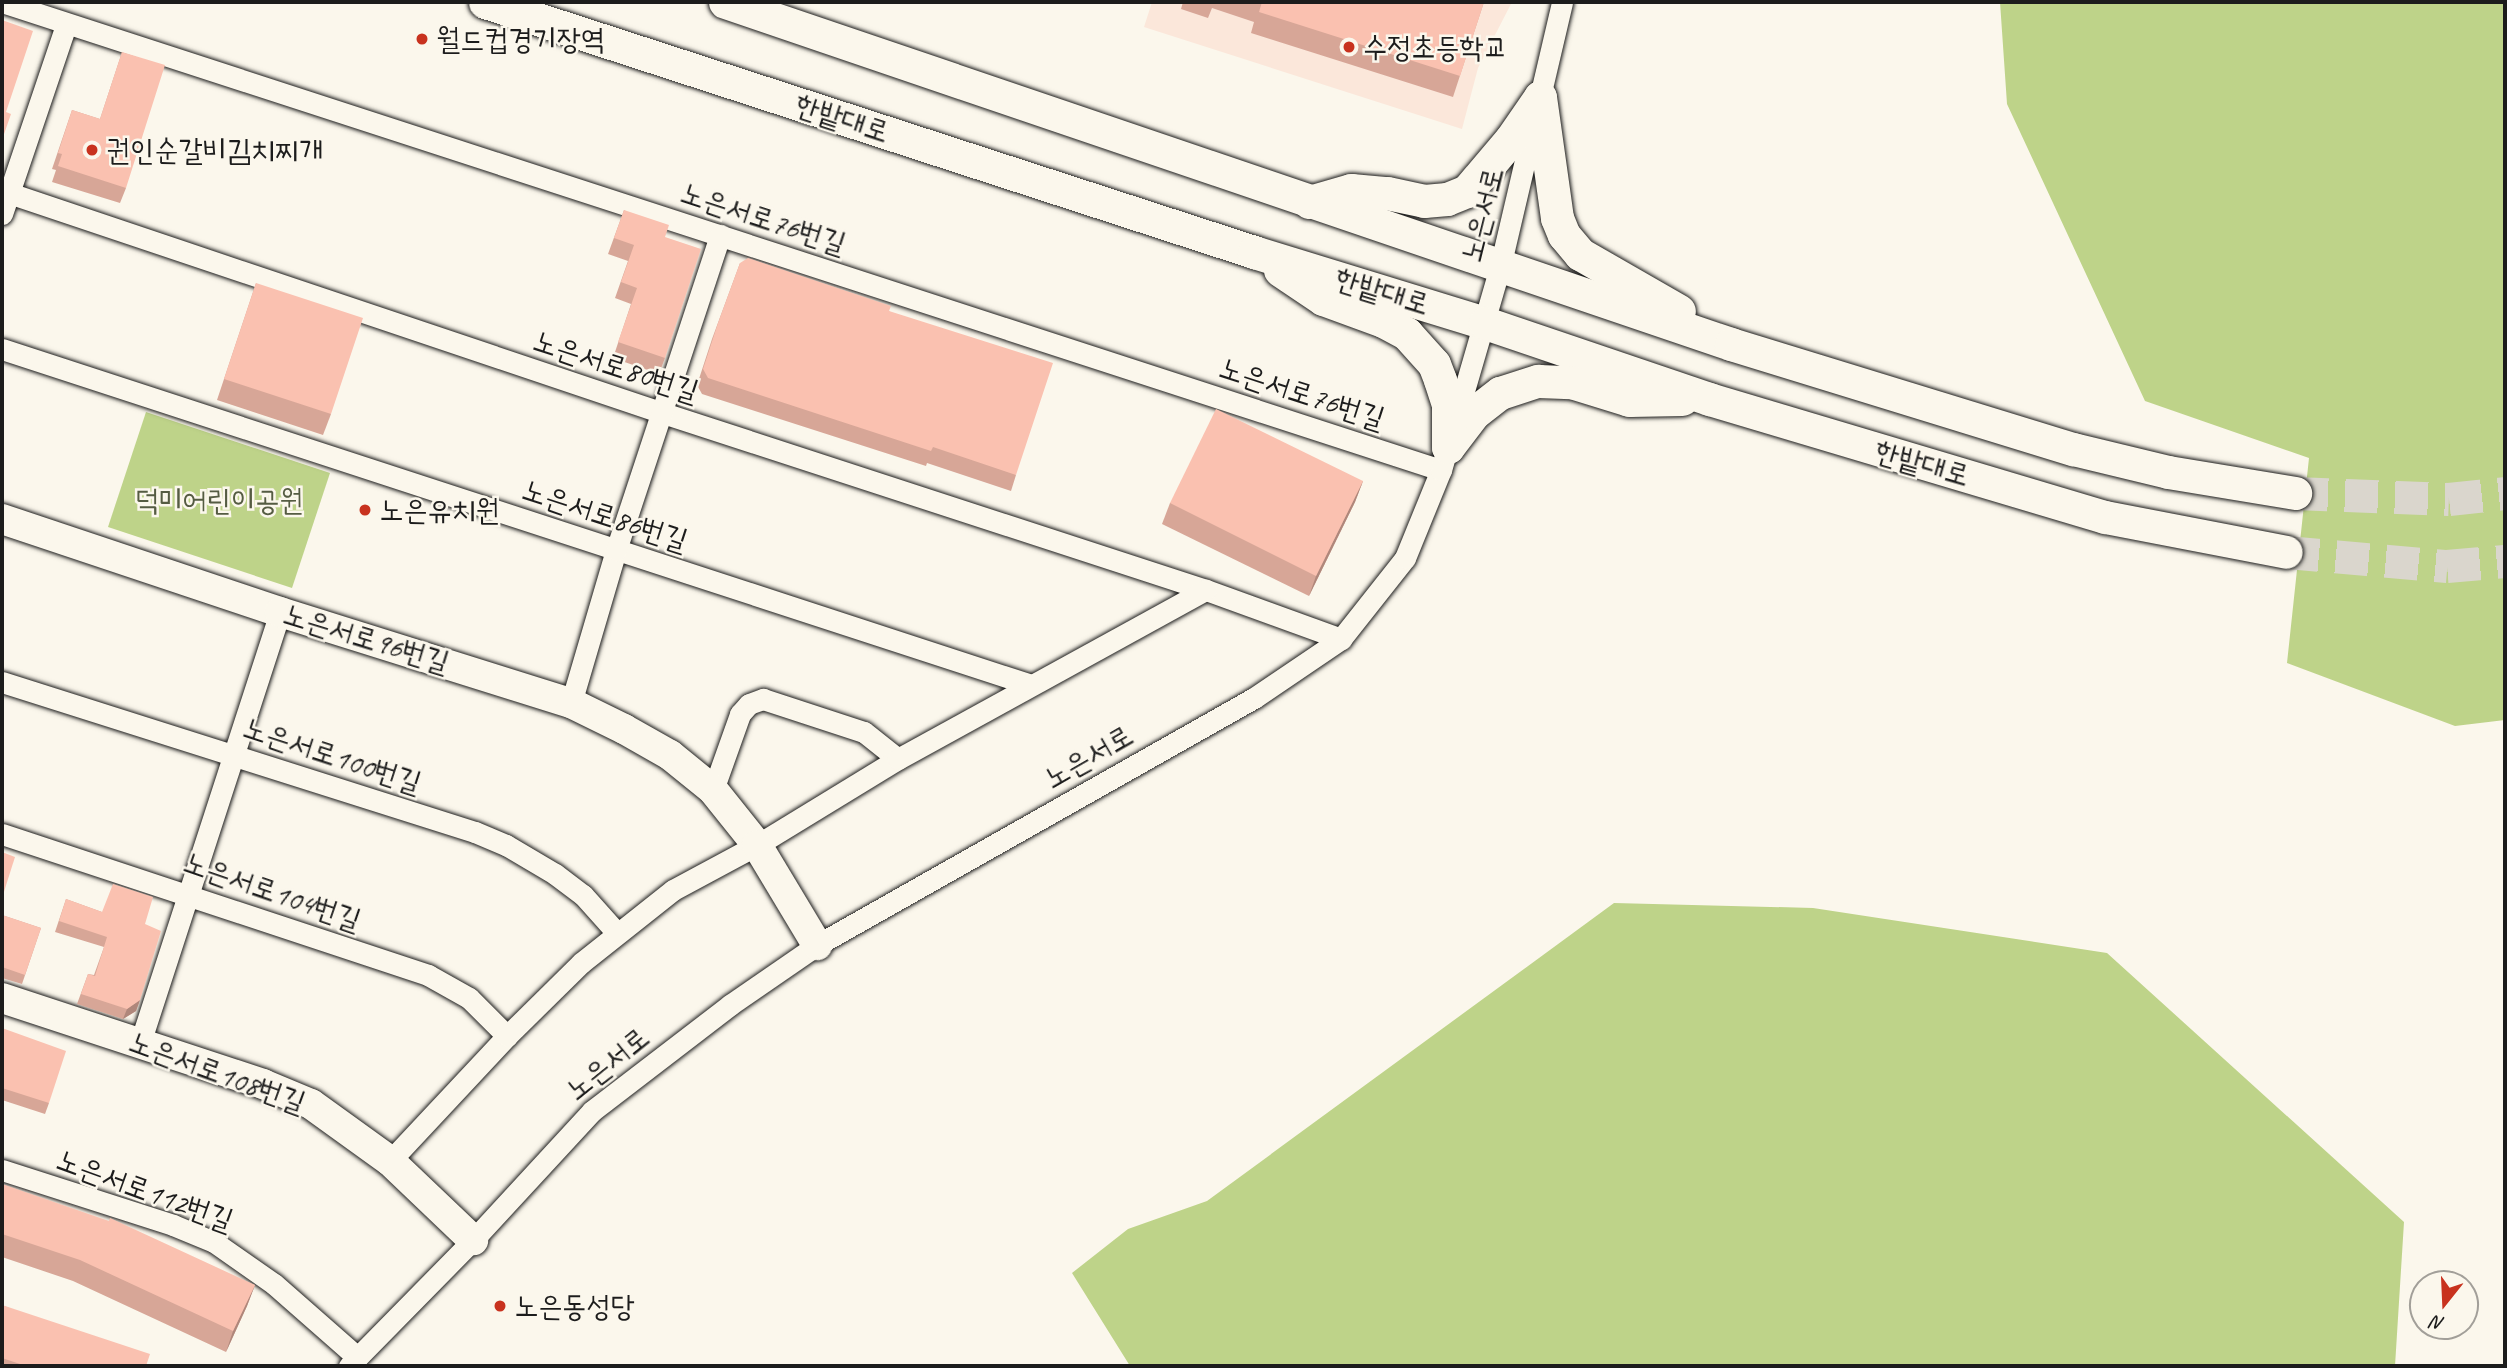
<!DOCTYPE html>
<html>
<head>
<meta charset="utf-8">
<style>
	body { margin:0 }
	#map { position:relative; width:2507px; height:1368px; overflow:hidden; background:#fbf7ec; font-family:Caveat,"Poor Story",sans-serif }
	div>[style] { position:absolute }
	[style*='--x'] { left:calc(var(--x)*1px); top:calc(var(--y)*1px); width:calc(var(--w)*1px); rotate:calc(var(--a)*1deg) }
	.built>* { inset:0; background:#fbe7da }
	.green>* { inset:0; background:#bed389 }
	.primary-tunnel>* { height:33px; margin-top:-16.5px; transform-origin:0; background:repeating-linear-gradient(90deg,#dad6cd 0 33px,transparent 0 50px) }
	.roads { filter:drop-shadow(0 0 2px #1c1c1c) drop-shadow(0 0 2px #1c1c1c) }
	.street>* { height:21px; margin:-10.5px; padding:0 10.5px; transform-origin:10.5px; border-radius:10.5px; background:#fbf7ec }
	.secondary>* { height:30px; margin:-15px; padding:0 15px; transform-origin:15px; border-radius:15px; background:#fbf7ec }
	.primary>* { height:33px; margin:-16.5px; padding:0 16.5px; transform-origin:16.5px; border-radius:16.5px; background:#fbf7ec }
	.wall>* { inset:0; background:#d7a697 }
	.shaded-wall>* { inset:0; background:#af877b }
	.building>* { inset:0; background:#fac1b0 }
	.dots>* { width:19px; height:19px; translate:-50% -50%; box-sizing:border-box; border:4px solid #fbf7ec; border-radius:50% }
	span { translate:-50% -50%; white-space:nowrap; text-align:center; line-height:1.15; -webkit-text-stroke:5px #fbf7ec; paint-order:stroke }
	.poi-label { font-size:30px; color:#1c1c1c }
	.left { translate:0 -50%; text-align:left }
	.street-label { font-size:30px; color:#1c1c1c }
	.park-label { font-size:30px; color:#555c42 }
	.frame { position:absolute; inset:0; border:4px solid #1c1c1c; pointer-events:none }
	.north { position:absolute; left:2409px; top:1270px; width:70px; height:70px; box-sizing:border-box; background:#fbf7ec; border:2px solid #a29f99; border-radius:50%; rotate:198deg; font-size:19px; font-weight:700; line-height:28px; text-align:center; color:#1c1c1c }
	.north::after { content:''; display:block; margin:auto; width:24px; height:32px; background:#c8321e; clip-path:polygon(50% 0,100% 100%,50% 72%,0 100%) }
</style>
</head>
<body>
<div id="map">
	<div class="built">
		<i style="clip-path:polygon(1152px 2px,1512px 2px,1478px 68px,1462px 129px,1144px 27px)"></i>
	</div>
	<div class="green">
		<i style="clip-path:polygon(2000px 2px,2505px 2px,2505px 720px,2455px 726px,2287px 663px,2309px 458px,2145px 401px,2007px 104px)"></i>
		<i style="clip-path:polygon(146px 412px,330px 473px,292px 588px,108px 527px)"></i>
		<i style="clip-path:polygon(1614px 903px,1813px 908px,2107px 953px,2404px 1222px,2395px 1366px,1130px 1366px,1072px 1273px,1128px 1229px,1207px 1201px)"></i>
	</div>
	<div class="primary-tunnel">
		<i style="--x:2295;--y:493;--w:154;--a:2.2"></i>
		<i style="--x:2449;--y:499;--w:56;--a:-6.1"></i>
		<i style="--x:2286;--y:552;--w:162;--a:5"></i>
		<i style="--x:2447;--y:566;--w:58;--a:-4.9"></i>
	</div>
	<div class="roads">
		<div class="street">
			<i style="--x:2;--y:2;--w:1513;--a:18.02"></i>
			<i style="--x:9;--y:193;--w:690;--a:18.59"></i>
			<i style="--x:663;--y:413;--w:571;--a:18.05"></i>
			<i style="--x:1206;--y:590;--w:144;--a:19.9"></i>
			<i style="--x:2;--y:214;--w:200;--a:-71.3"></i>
			<i style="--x:2;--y:349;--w:1082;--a:18.08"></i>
			<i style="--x:2;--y:682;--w:496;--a:17.6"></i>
			<i style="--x:475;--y:832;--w:34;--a:23"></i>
			<i style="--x:506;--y:845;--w:57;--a:30.6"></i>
			<i style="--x:555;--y:874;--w:35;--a:37"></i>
			<i style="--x:583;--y:895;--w:51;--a:48.2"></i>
			<i style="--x:571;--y:703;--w:159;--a:-73.6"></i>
			<i style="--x:616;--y:550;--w:332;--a:-71.7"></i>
			<i style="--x:713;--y:790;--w:81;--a:-70.4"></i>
			<i style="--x:740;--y:714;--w:13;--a:-48"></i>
			<i style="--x:749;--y:704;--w:15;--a:-20"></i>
			<i style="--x:763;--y:699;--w:106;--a:18.1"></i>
			<i style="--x:864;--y:732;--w:43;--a:38.5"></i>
			<i style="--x:2;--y:834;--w:449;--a:18.3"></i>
			<i style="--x:428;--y:975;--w:47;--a:29.3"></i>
			<i style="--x:469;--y:998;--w:54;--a:45"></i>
			<i style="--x:140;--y:1043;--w:453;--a:-72"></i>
			<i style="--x:390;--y:1161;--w:171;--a:-46.9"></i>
			<i style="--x:507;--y:1036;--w:104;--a:-44.6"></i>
			<i style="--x:581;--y:963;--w:117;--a:-38.4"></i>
			<i style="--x:673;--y:890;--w:95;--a:-28.2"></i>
			<i style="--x:757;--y:845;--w:165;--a:-31.4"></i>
			<i style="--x:898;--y:759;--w:351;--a:-28.8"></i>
			<i style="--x:2;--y:1170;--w:180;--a:17.8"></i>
			<i style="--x:173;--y:1225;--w:44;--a:22.5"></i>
			<i style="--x:214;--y:1242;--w:73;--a:35"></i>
			<i style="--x:274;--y:1284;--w:111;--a:41.3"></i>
			<i style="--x:349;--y:1366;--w:177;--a:-45.5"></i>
			<i style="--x:473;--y:1240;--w:176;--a:-47.3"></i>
			<i style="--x:592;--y:1111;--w:174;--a:-37.5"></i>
			<i style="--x:730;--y:1005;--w:106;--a:-34.6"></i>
			<i style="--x:817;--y:945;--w:502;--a:-29.48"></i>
			<i style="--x:1254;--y:698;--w:105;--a:-34.1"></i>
			<i style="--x:1341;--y:639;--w:103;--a:-51.7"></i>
			<i style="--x:1405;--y:558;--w:95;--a:-67.8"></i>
			<i style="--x:1441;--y:470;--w:211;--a:-73.8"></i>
			<i style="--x:1500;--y:267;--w:272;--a:-76.8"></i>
		</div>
		<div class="secondary">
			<i style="--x:2;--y:519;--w:293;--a:18.5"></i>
			<i style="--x:280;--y:612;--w:305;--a:17.4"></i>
			<i style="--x:571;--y:703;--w:59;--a:26.1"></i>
			<i style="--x:624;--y:729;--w:53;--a:29.5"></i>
			<i style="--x:670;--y:755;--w:55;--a:39.1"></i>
			<i style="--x:713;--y:790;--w:70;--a:51.3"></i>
			<i style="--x:757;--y:845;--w:117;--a:59"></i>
			<i style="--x:2;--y:998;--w:275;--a:18.2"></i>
			<i style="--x:263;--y:1084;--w:52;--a:22.6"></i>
			<i style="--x:311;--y:1104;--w:97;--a:35.8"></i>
			<i style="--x:390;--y:1161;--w:115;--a:43.6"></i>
		</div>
		<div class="primary">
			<i style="--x:485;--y:2;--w:809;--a:18.01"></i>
			<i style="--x:1254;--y:252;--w:242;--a:17.1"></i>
			<i style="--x:1485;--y:323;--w:237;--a:18.7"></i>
			<i style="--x:1709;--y:399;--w:413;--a:16.6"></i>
			<i style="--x:2105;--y:517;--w:184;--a:10.9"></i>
			<i style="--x:725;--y:2;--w:1063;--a:18.78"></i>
			<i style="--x:1731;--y:344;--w:358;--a:17.1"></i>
			<i style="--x:2073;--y:449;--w:98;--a:13.6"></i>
			<i style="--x:2168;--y:472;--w:129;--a:9.4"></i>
			<i style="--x:1540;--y:97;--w:122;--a:82"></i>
			<i style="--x:1557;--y:218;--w:18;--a:68"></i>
			<i style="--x:1564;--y:235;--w:25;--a:50"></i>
			<i style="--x:1580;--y:254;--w:114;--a:29.9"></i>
			<i style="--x:1309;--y:202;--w:44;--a:-15.9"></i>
			<i style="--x:1351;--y:190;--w:36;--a:5"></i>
			<i style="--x:1387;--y:193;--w:38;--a:12"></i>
			<i style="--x:1424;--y:201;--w:23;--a:-5"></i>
			<i style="--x:1447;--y:199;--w:22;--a:-22"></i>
			<i style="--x:1467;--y:191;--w:68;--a:-49.8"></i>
			<i style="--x:1511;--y:139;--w:51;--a:-55.4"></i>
			<i style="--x:1280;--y:270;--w:52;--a:34"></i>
			<i style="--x:1323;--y:299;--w:64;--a:20.1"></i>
			<i style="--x:1383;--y:321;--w:27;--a:28"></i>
			<i style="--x:1407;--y:334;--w:40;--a:48"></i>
			<i style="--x:1434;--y:364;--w:17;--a:69"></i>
			<i style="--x:1440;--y:380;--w:26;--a:72"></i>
			<i style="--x:1448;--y:405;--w:42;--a:90"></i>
			<i style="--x:1448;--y:447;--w:43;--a:-52.6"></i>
			<i style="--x:1474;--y:413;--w:33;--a:-38"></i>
			<i style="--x:1500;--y:393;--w:40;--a:-18"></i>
			<i style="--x:1538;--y:381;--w:33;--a:2"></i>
			<i style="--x:1571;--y:382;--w:61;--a:17.2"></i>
			<i style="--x:1629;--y:400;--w:53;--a:-1.1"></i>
		</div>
	</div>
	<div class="wall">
		<i style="clip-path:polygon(1183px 2px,1484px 2px,1453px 97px,1251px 33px,1254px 22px,1212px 8px,1208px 18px,1181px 9px)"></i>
		<i style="clip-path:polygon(122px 52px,126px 188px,120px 203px,52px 182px,56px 170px,52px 169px,72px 110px,100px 119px)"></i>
		<i style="clip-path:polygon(624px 210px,665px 237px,665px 358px,659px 374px,613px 358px,631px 304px,615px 298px,628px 261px,608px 254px)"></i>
		<i style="clip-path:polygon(740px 263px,889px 311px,1016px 475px,1011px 491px,927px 463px,926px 466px,702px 394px,697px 385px,712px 339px)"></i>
		<i style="clip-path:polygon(256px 283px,331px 414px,323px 435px,217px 400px)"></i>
		<i style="clip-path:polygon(1363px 481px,1355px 502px,1309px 596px,1162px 524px,1170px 503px)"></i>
		<i style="clip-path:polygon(66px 899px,102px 912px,145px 924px,140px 1000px,136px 1011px,123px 1019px,77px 1004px,88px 974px,94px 975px,104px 947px,55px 932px)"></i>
		<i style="clip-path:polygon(2px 915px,41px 928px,22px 984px,2px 978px)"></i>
		<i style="clip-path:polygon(2px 1028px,49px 1103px,45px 1114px,2px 1100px)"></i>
		<i style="clip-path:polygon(2px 1184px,255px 1285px,247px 1306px,226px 1352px,73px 1281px,2px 1257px)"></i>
		<i style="clip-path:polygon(2px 1305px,146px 1366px,2px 1366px)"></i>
	</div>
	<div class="shaded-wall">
		<i style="clip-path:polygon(1363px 481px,1355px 502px,1309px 596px,1316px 576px)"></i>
		<i style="clip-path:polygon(140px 1000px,136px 1011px,123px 1019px,127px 1009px)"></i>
		<i style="clip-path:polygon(255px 1285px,247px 1306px,226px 1352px,233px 1331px)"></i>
	</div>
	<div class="building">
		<i style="clip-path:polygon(1262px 2px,1484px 2px,1460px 76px,1259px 12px)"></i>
		<i style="clip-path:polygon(2px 20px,33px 31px,6px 112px,11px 114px,2px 140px)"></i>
		<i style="clip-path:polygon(122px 52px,165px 65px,126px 188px,58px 166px,62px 154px,58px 153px,72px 110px,100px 119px)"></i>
		<i style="clip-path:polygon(624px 210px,669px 225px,665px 237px,701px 249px,665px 358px,618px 342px,637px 288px,621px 282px,634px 245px,614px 238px)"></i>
		<i style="clip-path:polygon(748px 258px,891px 306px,889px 311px,1053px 363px,1016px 475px,933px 447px,931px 451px,708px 378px,703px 369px,718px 323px,740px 263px)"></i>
		<i style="clip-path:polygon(256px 283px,363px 318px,331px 414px,224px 379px)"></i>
		<i style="clip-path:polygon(1216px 409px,1363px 481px,1316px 576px,1170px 503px)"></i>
		<i style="clip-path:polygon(2px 852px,15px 857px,2px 898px)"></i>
		<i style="clip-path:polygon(113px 884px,153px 897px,145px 924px,161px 931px,140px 1000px,127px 1009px,81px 994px,88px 974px,95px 976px,107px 937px,59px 921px,66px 899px,102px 912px)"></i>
		<i style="clip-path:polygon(2px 915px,41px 928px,25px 975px,2px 967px)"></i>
		<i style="clip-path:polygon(2px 1028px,66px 1051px,49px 1103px,2px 1088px)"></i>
		<i style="clip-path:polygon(2px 1184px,109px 1221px,110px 1218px,255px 1285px,233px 1331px,80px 1260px,2px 1234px)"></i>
		<i style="clip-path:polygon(2px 1305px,150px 1354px,146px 1366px,26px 1366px,2px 1358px)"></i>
	</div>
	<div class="dots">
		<i style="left:422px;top:39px;background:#c8321e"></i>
		<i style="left:1349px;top:47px;background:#c8321e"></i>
		<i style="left:92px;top:150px;background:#c8321e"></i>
		<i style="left:365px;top:510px;background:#c8321e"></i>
		<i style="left:500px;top:1306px;background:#c8321e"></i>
	</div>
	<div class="poi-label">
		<span class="left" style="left:436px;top:39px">월드컵경기장역</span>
		<span class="left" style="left:1363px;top:47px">수정초등학교</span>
		<span class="left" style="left:106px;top:150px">권인순갈비김치찌개</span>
		<span class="left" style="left:379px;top:510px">노은유치원</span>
		<span class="left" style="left:514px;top:1306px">노은동성당</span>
	</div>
	<div class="street-label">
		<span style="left:842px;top:118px;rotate:18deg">한밭대로</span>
		<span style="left:1482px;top:215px;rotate:-76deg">노은서로</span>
		<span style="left:763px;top:218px;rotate:18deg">노은서로76번길</span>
		<span style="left:1382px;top:291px;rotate:17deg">한밭대로</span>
		<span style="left:616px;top:366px;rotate:18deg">노은서로80번길</span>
		<span style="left:1302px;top:393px;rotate:18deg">노은서로76번길</span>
		<span style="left:1922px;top:463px;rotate:16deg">한밭대로</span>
		<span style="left:605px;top:515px;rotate:18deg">노은서로86번길</span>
		<span style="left:366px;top:638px;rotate:17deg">노은서로96번길</span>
		<span style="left:332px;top:755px;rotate:18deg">노은서로100번길</span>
		<span style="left:1088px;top:757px;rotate:-30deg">노은서로</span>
		<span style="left:272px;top:891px;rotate:19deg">노은서로104번길</span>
		<span style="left:607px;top:1064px;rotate:-39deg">노은서로</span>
		<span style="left:217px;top:1072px;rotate:20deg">노은서로108번길</span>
		<span style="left:145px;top:1190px;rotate:20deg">노은서로112번길</span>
	</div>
	<div class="park-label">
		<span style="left:219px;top:500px">덕미어린이공원</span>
	</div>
	<div class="frame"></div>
	<div class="north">N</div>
</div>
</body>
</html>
